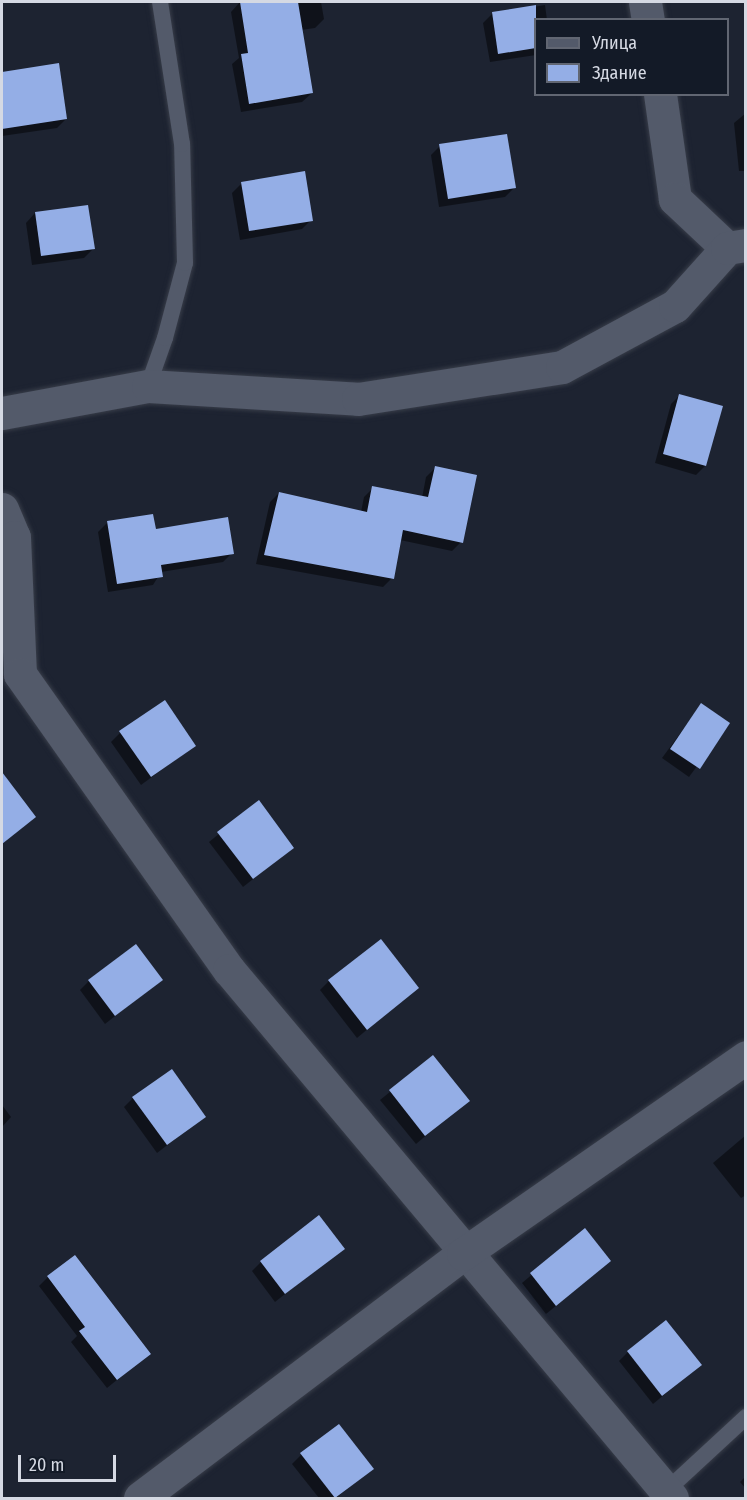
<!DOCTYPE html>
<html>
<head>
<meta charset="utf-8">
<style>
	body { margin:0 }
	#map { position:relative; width:747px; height:1500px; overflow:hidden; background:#1d2331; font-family:"Fira Sans Condensed",sans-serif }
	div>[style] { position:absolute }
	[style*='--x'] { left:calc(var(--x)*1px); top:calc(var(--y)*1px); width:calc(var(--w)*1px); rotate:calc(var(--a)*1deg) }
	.shadow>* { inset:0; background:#0007 }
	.building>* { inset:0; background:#94aee6 }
	.roads { filter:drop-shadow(0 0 2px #383d49) drop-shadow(0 0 2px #383d49) }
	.lane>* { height:16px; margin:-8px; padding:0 8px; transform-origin:8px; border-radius:8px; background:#535a6a }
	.street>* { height:33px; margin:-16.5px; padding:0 16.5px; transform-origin:16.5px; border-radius:16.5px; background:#535a6a }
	span { translate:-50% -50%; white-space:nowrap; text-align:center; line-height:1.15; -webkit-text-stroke:6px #131a27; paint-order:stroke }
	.frame { position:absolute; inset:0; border:3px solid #d5d9e3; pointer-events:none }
	.legend { position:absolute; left:534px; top:18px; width:195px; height:78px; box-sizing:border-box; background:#131a27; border:2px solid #616672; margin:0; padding:8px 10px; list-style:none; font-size:18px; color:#d5d9e3 }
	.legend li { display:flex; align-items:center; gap:12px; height:30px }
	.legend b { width:30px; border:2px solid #616672 }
	.scale { position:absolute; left:18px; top:1455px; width:98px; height:27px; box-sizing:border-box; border:3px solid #d5d9e3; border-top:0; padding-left:8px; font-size:18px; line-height:21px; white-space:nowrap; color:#d5d9e3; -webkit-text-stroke:4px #131a27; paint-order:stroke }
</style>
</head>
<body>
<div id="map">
	<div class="shadow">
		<i style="clip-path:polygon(240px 2px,321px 2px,324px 19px,315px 28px,301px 30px,312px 93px,302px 102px,241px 112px,232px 64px,239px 58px,231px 12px)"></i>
		<i style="clip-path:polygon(545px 5px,547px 20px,536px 20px,536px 55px,490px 62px,483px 23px,492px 14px)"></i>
		<i style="clip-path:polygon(58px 65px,66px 119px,57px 128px,2px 136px,2px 73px)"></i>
		<i style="clip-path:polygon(746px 113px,746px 171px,739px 171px,734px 123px)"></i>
		<i style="clip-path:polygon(440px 146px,514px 188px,505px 197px,439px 207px,431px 155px)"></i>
		<i style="clip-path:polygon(241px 184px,311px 220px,302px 229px,240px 240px,232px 193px)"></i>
		<i style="clip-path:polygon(35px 213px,93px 249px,84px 258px,32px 265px,26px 223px)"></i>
		<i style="clip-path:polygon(680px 395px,705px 466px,696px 475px,655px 463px,671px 404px)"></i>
		<i style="clip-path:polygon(435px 468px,461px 542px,452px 551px,400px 540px,392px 578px,383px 587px,256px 564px,270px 502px,279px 493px,361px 512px,364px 497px,373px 488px,422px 498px,426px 477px)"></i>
		<i style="clip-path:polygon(108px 522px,154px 530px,232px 553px,223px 562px,161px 572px,153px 585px,108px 592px,98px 532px)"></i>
		<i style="clip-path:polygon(701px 705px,728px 724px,689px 777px,662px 758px)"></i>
		<i style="clip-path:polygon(120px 733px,194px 746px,141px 785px,111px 742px)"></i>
		<i style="clip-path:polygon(2px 774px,34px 816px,2px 844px)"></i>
		<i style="clip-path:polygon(258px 802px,292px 848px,243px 887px,209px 842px)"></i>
		<i style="clip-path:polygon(161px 980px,105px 1024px,80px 990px,89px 981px)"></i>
		<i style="clip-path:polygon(329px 981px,417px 988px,357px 1038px,320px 990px)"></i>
		<i style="clip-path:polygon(433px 1057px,468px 1100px,416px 1144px,380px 1100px)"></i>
		<i style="clip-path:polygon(133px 1098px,204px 1117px,157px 1153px,124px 1107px)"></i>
		<i style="clip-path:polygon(2px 1105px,11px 1117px,2px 1127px)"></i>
		<i style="clip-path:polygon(746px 1135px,746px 1195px,741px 1198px,713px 1163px)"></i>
		<i style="clip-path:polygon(585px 1230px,600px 1270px,546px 1314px,522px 1283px)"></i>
		<i style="clip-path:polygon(343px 1248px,275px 1302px,252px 1271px,261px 1262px)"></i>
		<i style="clip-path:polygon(48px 1277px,149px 1354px,107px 1388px,71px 1342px,77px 1336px,39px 1286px)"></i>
		<i style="clip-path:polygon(628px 1352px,700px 1365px,653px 1404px,619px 1361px)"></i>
		<i style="clip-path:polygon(301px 1455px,372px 1469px,336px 1498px,319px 1498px,292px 1464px)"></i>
		<i style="clip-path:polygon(746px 1476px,746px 1489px,740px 1482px)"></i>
	</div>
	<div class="building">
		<i style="clip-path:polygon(240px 2px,298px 2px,313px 93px,249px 104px,241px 54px,248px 53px)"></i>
		<i style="clip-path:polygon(536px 5px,536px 48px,498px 54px,492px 12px)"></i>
		<i style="clip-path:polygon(59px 63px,67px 119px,2px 129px,2px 72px)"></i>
		<i style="clip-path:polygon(507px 134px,516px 188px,448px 199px,439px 144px)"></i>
		<i style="clip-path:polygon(305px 171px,313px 221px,249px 231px,241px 182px)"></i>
		<i style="clip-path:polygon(88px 205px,95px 249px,41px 256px,35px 212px)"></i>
		<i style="clip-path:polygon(679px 394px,723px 406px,706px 466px,663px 454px)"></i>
		<i style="clip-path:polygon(435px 466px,477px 475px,463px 543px,403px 530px,394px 579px,264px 555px,279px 492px,367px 512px,372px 486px,428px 497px)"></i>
		<i style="clip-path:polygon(153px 514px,156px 529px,228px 517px,234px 554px,161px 565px,163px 577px,117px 584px,107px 521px)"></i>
		<i style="clip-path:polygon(165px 700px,196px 746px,151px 777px,119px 731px)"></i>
		<i style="clip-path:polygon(701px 703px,730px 723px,700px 769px,670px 749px)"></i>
		<i style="clip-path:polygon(2px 772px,36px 817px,2px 844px)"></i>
		<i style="clip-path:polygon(259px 800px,294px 848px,253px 879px,217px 832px)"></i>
		<i style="clip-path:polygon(381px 939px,419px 988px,367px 1030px,328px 980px)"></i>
		<i style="clip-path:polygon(136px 944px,163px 980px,115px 1016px,88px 980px)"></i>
		<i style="clip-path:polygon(433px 1055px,470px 1101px,425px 1136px,389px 1090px)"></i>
		<i style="clip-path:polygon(172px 1069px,206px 1117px,167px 1145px,132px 1097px)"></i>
		<i style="clip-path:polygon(319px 1215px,345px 1249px,285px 1294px,260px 1261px)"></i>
		<i style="clip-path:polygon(585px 1228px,611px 1261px,556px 1306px,530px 1273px)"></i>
		<i style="clip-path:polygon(75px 1255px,151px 1354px,117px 1380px,79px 1331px,85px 1327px,47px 1276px)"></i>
		<i style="clip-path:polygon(666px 1320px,702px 1365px,662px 1396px,627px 1351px)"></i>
		<i style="clip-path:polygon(339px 1424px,374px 1469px,335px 1498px,300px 1453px)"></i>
	</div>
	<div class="roads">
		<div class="lane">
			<i style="--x:148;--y:386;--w:51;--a:-70.5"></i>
			<i style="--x:165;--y:338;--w:78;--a:-75.1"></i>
			<i style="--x:185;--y:263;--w:119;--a:-91.4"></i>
			<i style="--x:182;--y:144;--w:144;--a:-98.8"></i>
			<i style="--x:666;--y:1491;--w:109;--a:-42.8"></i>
		</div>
		<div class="street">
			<i style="--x:645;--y:2;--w:18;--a:81"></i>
			<i style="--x:660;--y:94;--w:106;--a:81.9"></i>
			<i style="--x:675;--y:199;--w:71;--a:43.3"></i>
			<i style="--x:2;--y:413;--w:148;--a:-10.5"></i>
			<i style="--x:148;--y:386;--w:210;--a:3.5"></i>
			<i style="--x:358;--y:399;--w:206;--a:-8.9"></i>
			<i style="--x:562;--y:367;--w:128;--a:-28.4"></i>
			<i style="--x:675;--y:306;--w:78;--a:-48.1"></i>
			<i style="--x:727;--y:248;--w:19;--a:-9"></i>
			<i style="--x:2;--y:509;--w:30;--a:67"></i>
			<i style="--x:14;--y:537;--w:137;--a:87.5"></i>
			<i style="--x:20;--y:674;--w:362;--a:54.8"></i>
			<i style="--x:229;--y:970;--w:689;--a:50"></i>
			<i style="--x:140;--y:1498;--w:405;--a:-37.1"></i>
			<i style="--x:463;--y:1254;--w:345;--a:-34.8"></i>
		</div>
	</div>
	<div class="frame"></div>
	<ul class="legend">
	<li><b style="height:8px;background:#535a6a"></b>Улица</li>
	<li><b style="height:16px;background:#94aee6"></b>Здание</li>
	</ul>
	<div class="scale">20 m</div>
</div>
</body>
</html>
